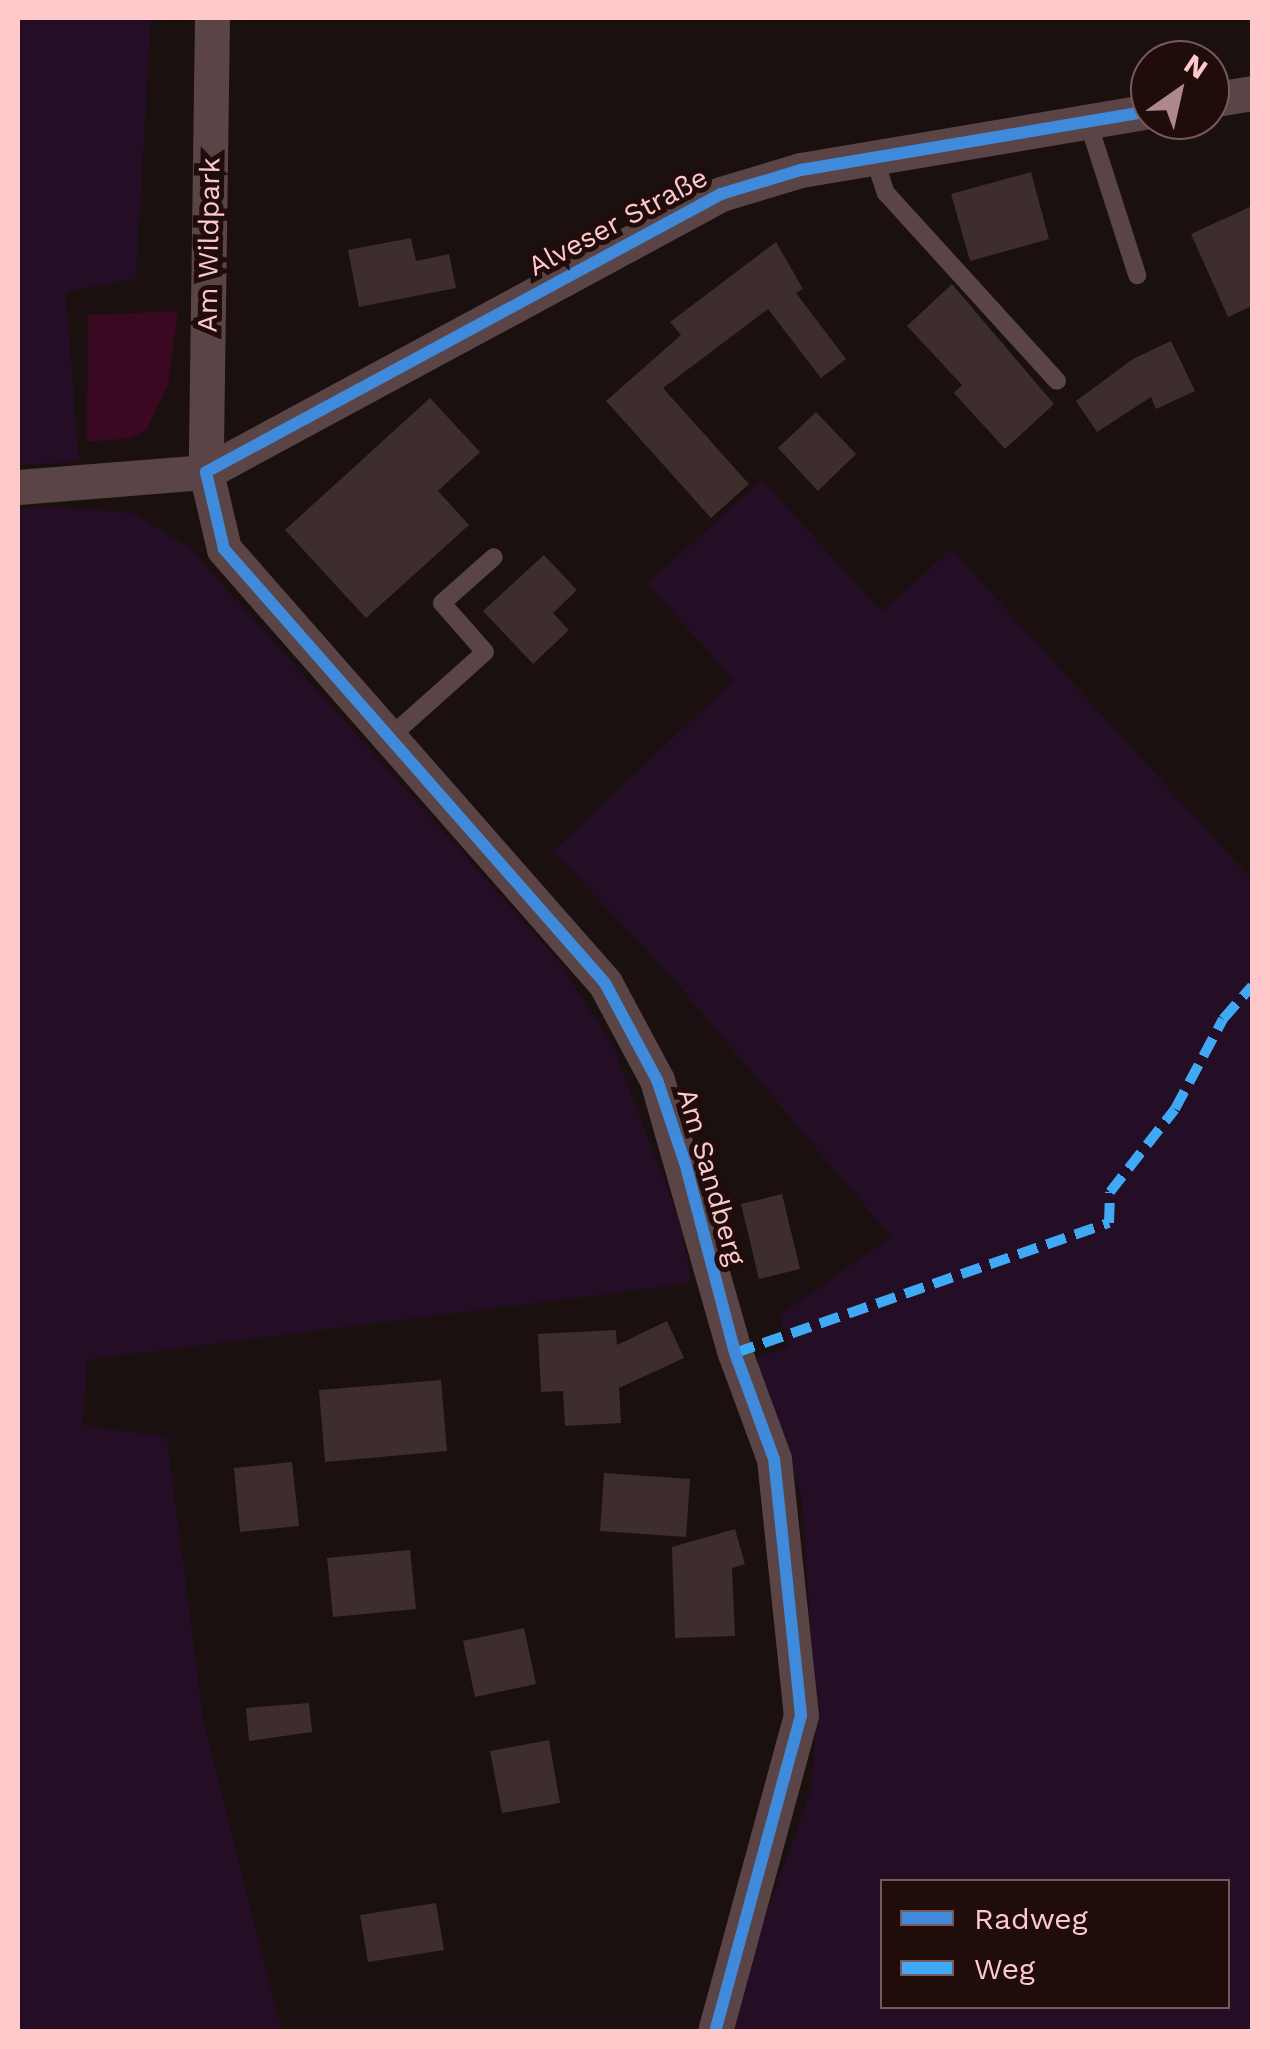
<!DOCTYPE html>
<html>
<head>
<meta charset="utf-8">
<style>
	body { margin:0 }
	#map { position:relative; width:1270px; height:2049px; overflow:hidden; background:#1a100f; font-family:"Work Sans",sans-serif }
	div>[style] { position:absolute }
	[style*='--x'] { left:calc(var(--x)*1px); top:calc(var(--y)*1px); width:calc(var(--w)*1px); rotate:calc(var(--a)*1deg) }
	.green>* { inset:0; background:#230e25 }
	.water>* { inset:0; background:#3a0820 }
	.building>* { inset:0; background:#3e2d2d }
	.service>* { height:18px; margin:-9px; padding:0 9px; transform-origin:9px; border-radius:9px; background:#5b4445 }
	.minor>* { height:35px; margin:-17.5px; padding:0 17.5px; transform-origin:17.5px; border-radius:17.5px; background:#5b4445 }
	.quiet>* { height:10px; margin-top:-5px; transform-origin:0; background:repeating-linear-gradient(90deg,#3fa9f5 0 20px,transparent 0 30px) }
	.cycleway>* { height:12px; margin:-6px; padding:0 6px; transform-origin:6px; border-radius:6px; background:#408adc }
	span { translate:-50% -50%; white-space:nowrap; text-align:center; line-height:1.15; -webkit-text-stroke:10px #1f0c0b; paint-order:stroke }
	.street-label { font-size:28px; color:#ffc9cb }
	.frame { position:absolute; inset:0; border:20px solid #ffc9cb; pointer-events:none }
	.legend { position:absolute; left:880px; top:1879px; width:350px; height:130px; box-sizing:border-box; background:#1f0c0b; border:2px solid #795858; margin:0; padding:12px 18px; list-style:none; font-size:30px; color:#ffc9cb }
	.legend li { display:flex; align-items:center; gap:20px; height:50px }
	.legend b { width:50px; border:2px solid #795858 }
	.north { position:absolute; left:1130px; top:40px; width:100px; height:100px; box-sizing:border-box; background:#1f0c0b; border:2px solid #795858; border-radius:50%; rotate:34deg; font-size:28px; font-weight:700; line-height:40px; text-align:center; color:#ffc9cb }
	.north::after { content:''; display:block; margin:auto; width:35px; height:45px; background:#af8889; clip-path:polygon(50% 0,100% 100%,50% 72%,0 100%) }
</style>
</head>
<body>
<div id="map">
	<div class="green">
		<i style="clip-path:polygon(18px 18px,151px 18px,136px 279px,66px 292px,79px 461px,18px 466px)"></i>
		<i style="clip-path:polygon(evenodd,762px 480px,882px 612px,951px 549px,1252px 880px,1252px 2031px,724px 2031px,811px 1790px,816px 1717px,802px 1498px,756px 1358px,790px 1347px,779px 1316px,891px 1237px,669px 974px,553px 851px,734px 680px,647px 584px,762px 480px,882px 1882px,1228px 1882px,1228px 2006px,882px 2006px,882px 1882px)"></i>
		<i style="clip-path:polygon(44px 506px,134px 513px,190px 548px,557px 959px,613px 1046px,680px 1222px,692px 1283px,87px 1360px,83px 1425px,167px 1437px,203px 1717px,282px 2031px,18px 2031px,18px 510px)"></i>
	</div>
	<div class="water">
		<i style="clip-path:polygon(178px 311px,168px 385px,147px 429px,131px 438px,87px 442px,88px 315px)"></i>
	</div>
	<div class="building">
		<i style="clip-path:polygon(1031px 172px,1049px 239px,970px 261px,951px 194px)"></i>
		<i style="clip-path:polygon(1252px 206px,1252px 306px,1228px 317px,1191px 234px)"></i>
		<i style="clip-path:polygon(411px 238px,416px 261px,449px 254px,456px 288px,359px 307px,348px 250px)"></i>
		<i style="clip-path:polygon(776px 242px,803px 289px,796px 293px,846px 359px,821px 378px,768px 309px,663px 388px,749px 484px,711px 518px,606px 401px,681px 335px,670px 322px)"></i>
		<i style="clip-path:polygon(952px 284px,1054px 404px,1005px 449px,954px 393px,962px 385px,907px 326px)"></i>
		<i style="clip-path:polygon(1171px 341px,1195px 391px,1156px 409px,1151px 397px,1097px 432px,1076px 401px,1133px 359px)"></i>
		<i style="clip-path:polygon(430px 398px,480px 452px,438px 491px,469px 525px,366px 618px,285px 530px)"></i>
		<i style="clip-path:polygon(816px 412px,856px 454px,818px 491px,778px 448px)"></i>
		<i style="clip-path:polygon(544px 555px,577px 590px,553px 613px,569px 630px,533px 664px,483px 611px)"></i>
		<i style="clip-path:polygon(782px 1194px,800px 1269px,759px 1279px,741px 1204px)"></i>
		<i style="clip-path:polygon(667px 1321px,684px 1358px,619px 1388px,621px 1423px,565px 1426px,563px 1391px,541px 1392px,538px 1334px,616px 1330px,617px 1345px)"></i>
		<i style="clip-path:polygon(441px 1380px,447px 1451px,325px 1462px,319px 1390px)"></i>
		<i style="clip-path:polygon(292px 1462px,299px 1526px,240px 1532px,234px 1468px)"></i>
		<i style="clip-path:polygon(604px 1473px,690px 1479px,686px 1537px,600px 1531px)"></i>
		<i style="clip-path:polygon(735px 1529px,745px 1564px,732px 1568px,735px 1636px,675px 1638px,672px 1547px)"></i>
		<i style="clip-path:polygon(410px 1550px,416px 1609px,333px 1617px,327px 1558px)"></i>
		<i style="clip-path:polygon(524px 1628px,536px 1684px,475px 1697px,463px 1641px)"></i>
		<i style="clip-path:polygon(309px 1703px,312px 1732px,249px 1741px,246px 1708px)"></i>
		<i style="clip-path:polygon(549px 1740px,560px 1803px,502px 1813px,490px 1751px)"></i>
		<i style="clip-path:polygon(436px 1903px,444px 1950px,368px 1962px,360px 1915px)"></i>
	</div>
	<div class="service">
		<i style="--x:1088;--y:122;--w:161;--a:72.2"></i>
		<i style="--x:874;--y:157;--w:38;--a:72"></i>
		<i style="--x:886;--y:193;--w:254;--a:47.7"></i>
		<i style="--x:390;--y:737;--w:127;--a:-41.8"></i>
		<i style="--x:485;--y:652;--w:65;--a:-131.3"></i>
		<i style="--x:442;--y:603;--w:69;--a:-41.5"></i>
	</div>
	<div class="minor">
		<i style="--x:212;--y:18;--w:454;--a:90.8"></i>
		<i style="--x:206;--y:472;--w:79;--a:76.8"></i>
		<i style="--x:224;--y:549;--w:578;--a:48.72"></i>
		<i style="--x:605;--y:983;--w:110;--a:61.8"></i>
		<i style="--x:657;--y:1080;--w:284;--a:74.1"></i>
		<i style="--x:735;--y:1353;--w:113;--a:69.8"></i>
		<i style="--x:774;--y:1459;--w:257;--a:84"></i>
		<i style="--x:801;--y:1715;--w:328;--a:105.2"></i>
		<i style="--x:1210;--y:100;--w:43;--a:-9.5"></i>
		<i style="--x:18;--y:487;--w:189;--a:-4.6"></i>
		<i style="--x:206;--y:472;--w:585;--a:-28.36"></i>
		<i style="--x:721;--y:194;--w:84;--a:-16.7"></i>
		<i style="--x:801;--y:170;--w:354;--a:-9.6"></i>
	</div>
	<div class="quiet">
		<i style="--x:735;--y:1353;--w:396;--a:-19.2"></i>
		<i style="--x:1109;--y:1223;--w:31;--a:-88"></i>
		<i style="--x:1110;--y:1192;--w:105;--a:-51.9"></i>
		<i style="--x:1175;--y:1109;--w:102;--a:-61.9"></i>
		<i style="--x:1223;--y:1019;--w:44;--a:-48.7"></i>
	</div>
	<div class="cycleway">
		<i style="--x:715;--y:2032;--w:328;--a:-74.8"></i>
		<i style="--x:801;--y:1715;--w:257;--a:-96"></i>
		<i style="--x:774;--y:1459;--w:113;--a:-110.2"></i>
		<i style="--x:735;--y:1353;--w:196;--a:-104.7"></i>
		<i style="--x:685;--y:1163;--w:88;--a:-108.6"></i>
		<i style="--x:657;--y:1080;--w:110;--a:-118.2"></i>
		<i style="--x:605;--y:983;--w:578;--a:-131.28"></i>
		<i style="--x:224;--y:549;--w:79;--a:-103.2"></i>
		<i style="--x:206;--y:472;--w:585;--a:-28.36"></i>
		<i style="--x:721;--y:194;--w:84;--a:-16.7"></i>
		<i style="--x:801;--y:170;--w:354;--a:-9.6"></i>
	</div>
	<div class="street-label">
		<span style="left:618px;top:222px;rotate:-28deg">Alveser Straße</span>
		<span style="left:209px;top:245px;rotate:-89deg">Am Wildpark</span>
		<span style="left:711px;top:1177px;rotate:74deg">Am Sandberg</span>
	</div>
	<div class="frame"></div>
	<ul class="legend">
	<li><b style="height:12px;background:#408adc"></b>Radweg</li>
	<li><b style="height:12px;background:#3fa9f5"></b>Weg</li>
	</ul>
	<div class="north">N</div>
</div>
</body>
</html>
